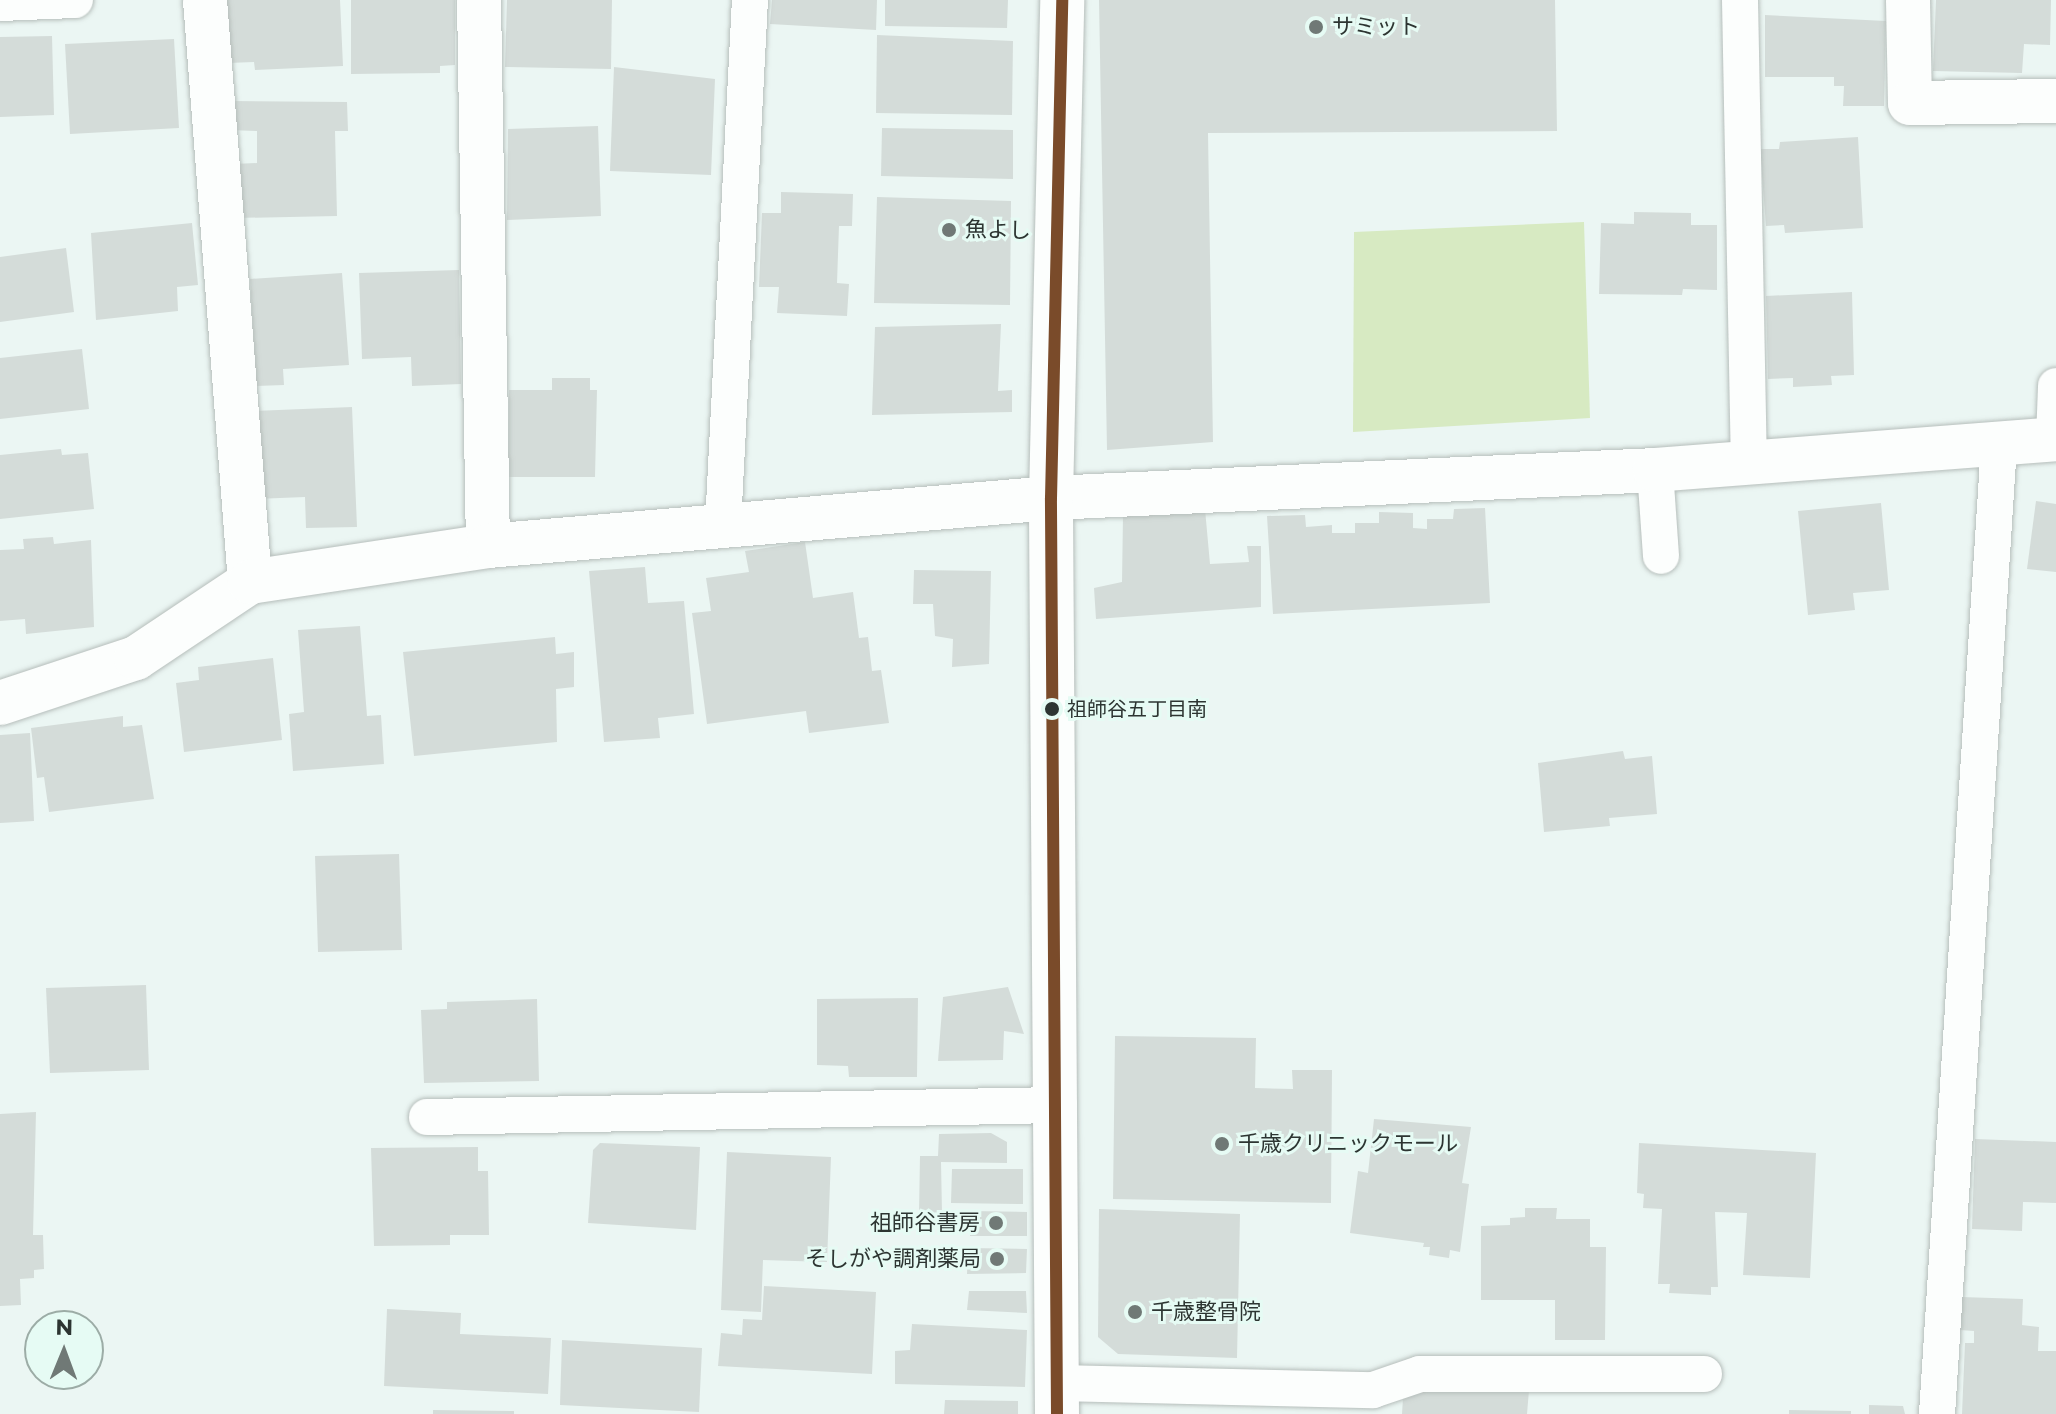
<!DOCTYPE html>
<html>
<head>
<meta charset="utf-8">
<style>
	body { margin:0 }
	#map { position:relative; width:2056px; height:1414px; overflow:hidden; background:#ebf6f3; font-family:Montserrat,"Noto Sans JP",sans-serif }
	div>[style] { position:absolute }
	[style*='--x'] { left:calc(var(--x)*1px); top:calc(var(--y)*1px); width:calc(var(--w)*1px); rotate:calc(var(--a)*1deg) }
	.green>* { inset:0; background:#d7eac2 }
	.building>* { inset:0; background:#d4dcd9 }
	.roads { filter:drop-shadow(0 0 2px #b6bebb) drop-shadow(0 0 2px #b6bebb) }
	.lane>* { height:36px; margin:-18px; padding:0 18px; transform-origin:18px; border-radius:18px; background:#fcfefd }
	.street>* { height:44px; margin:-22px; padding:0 22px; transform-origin:22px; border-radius:22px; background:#fcfefd }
	.bus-1>* { height:12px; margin:-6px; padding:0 6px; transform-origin:6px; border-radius:6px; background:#7a4b2a }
	.dots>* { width:22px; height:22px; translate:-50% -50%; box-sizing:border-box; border:4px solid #e6fbf4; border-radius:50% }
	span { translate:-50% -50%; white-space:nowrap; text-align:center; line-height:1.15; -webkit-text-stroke:6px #e6fbf4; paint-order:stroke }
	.bus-label { font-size:20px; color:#2d3532 }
	.left { translate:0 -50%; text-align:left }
	.poi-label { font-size:22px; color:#2d3532 }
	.right { translate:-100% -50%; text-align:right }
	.north { position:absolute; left:24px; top:1310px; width:80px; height:80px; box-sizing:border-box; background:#e6fbf4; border:2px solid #9caca6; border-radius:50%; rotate:1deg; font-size:22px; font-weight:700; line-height:32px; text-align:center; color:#2d3532 }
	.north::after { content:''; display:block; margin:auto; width:28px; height:36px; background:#707976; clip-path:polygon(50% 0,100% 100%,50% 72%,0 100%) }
</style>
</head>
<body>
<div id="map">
	<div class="green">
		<i style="clip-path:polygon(1584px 222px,1590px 418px,1353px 432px,1354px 232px)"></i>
	</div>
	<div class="building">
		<i style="clip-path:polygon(220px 0,340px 0,343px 66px,255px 70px,254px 62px,228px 63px)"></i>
		<i style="clip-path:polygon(351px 0,455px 0,455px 65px,440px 66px,440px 73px,351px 74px)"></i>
		<i style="clip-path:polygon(507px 0,612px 0,611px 69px,505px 67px)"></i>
		<i style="clip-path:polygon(772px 0,877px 0,876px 30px,770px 24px)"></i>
		<i style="clip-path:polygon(885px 0,1008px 0,1007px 28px,885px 26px)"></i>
		<i style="clip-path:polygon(1099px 0,1555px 0,1557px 131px,1208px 133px,1213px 442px,1107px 450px)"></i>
		<i style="clip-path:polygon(1936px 0,2051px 0,2050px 45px,2024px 44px,2022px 73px,1933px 71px)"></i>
		<i style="clip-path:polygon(1765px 15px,1886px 21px,1884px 106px,1843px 106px,1844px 86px,1834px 86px,1834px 77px,1765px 77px)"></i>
		<i style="clip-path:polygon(877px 35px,1013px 41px,1012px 115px,876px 113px)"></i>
		<i style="clip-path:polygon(52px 36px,54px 115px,0 117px,0 37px)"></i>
		<i style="clip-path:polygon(174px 39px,179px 128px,70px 134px,65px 44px)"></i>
		<i style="clip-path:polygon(614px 67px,715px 79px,711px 175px,610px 171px)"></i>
		<i style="clip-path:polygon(229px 101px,347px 102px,348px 131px,335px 131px,337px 216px,235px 218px,234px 164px,257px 163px,257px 131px,229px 130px)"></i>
		<i style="clip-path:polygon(598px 126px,601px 216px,507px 220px,508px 129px)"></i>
		<i style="clip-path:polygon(882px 128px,1013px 130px,1013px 179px,881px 176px)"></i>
		<i style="clip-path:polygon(1858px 137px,1863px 228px,1785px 233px,1784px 225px,1766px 226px,1760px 149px,1779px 149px,1780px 142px)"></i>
		<i style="clip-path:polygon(781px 192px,853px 194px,852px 226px,839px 226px,837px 283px,849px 284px,847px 316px,777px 313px,779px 287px,759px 287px,762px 213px,781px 213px)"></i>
		<i style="clip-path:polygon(877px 197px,1011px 201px,1010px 305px,874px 303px)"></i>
		<i style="clip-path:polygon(1634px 212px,1691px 213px,1691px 225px,1717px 225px,1717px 290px,1683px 289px,1682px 295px,1599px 294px,1601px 223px,1634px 224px)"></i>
		<i style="clip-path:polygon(192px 223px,198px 285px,177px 287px,178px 311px,96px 320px,91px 233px)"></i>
		<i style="clip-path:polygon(66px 248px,74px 312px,0 322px,0 257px)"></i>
		<i style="clip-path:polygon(459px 270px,461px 384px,412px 386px,411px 357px,362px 359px,359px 273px)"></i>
		<i style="clip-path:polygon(342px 273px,349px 365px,283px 369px,284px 385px,256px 386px,250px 279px)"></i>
		<i style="clip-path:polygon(1852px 292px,1854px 375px,1831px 376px,1832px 385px,1793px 387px,1793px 378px,1768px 379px,1766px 296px)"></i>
		<i style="clip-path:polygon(1001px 324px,998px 391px,1012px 390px,1012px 412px,872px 415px,875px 327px)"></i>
		<i style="clip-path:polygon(82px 349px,89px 409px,0 419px,0 358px)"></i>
		<i style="clip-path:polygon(552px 378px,590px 378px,590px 390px,597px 390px,595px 477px,508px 477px,509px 390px,552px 390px)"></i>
		<i style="clip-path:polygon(352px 407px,357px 527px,306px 528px,305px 497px,255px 499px,252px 411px)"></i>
		<i style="clip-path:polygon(61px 449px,62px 455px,88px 453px,94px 509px,0 519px,0 455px)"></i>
		<i style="clip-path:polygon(2036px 501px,2056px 504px,2056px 572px,2027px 569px)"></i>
		<i style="clip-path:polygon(1881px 503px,1889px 590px,1853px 593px,1855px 610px,1808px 615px,1798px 511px)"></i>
		<i style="clip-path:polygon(1485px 508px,1490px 603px,1273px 614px,1267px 516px,1305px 515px,1306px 527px,1332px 525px,1332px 533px,1355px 533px,1355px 523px,1379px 523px,1379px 512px,1413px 513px,1413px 528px,1427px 529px,1427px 519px,1453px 519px,1454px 509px)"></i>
		<i style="clip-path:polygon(1205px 509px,1210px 564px,1249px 562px,1247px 546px,1261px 546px,1261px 607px,1096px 619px,1094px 588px,1122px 582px,1123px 515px)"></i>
		<i style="clip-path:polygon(53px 537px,54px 544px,91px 540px,94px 627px,26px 634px,25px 619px,0 621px,0 550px,24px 549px,23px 539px)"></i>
		<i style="clip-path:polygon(805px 542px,813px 598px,853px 592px,859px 638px,868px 637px,872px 671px,881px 670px,889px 723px,809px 733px,806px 711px,707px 724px,692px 613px,711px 611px,706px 578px,749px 572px,745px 551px)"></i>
		<i style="clip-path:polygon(645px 567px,648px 603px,684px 601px,694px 714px,658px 718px,660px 738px,604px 742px,589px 571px)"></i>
		<i style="clip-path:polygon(914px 570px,991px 571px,989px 664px,952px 667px,953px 639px,935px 636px,933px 604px,913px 604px)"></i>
		<i style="clip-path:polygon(360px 626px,367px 716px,381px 715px,384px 764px,293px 771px,289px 714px,304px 712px,298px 630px)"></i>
		<i style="clip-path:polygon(555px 637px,556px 654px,574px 652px,574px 687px,556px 689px,557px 742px,414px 756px,403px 652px)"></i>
		<i style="clip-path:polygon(273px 658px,282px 740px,184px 752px,176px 683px,199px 680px,198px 667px)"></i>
		<i style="clip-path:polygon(123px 716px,123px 727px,142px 725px,154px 799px,49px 812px,44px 777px,37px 778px,31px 728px)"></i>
		<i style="clip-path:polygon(30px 733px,34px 821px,0 823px,0 735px)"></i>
		<i style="clip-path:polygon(1623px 751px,1625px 759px,1652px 756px,1657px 814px,1609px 818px,1610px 826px,1544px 832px,1538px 763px)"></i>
		<i style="clip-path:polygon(399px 854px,402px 950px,318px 952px,315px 856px)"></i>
		<i style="clip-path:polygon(146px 985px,149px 1070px,50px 1073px,46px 988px)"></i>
		<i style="clip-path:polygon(1008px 987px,1024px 1034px,1004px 1031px,1003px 1060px,938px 1061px,943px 997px)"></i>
		<i style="clip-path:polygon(918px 998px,917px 1077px,849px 1077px,848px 1066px,817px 1065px,817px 999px)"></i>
		<i style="clip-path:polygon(537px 999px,539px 1081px,424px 1083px,421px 1010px,447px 1009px,447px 1002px)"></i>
		<i style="clip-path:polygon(1115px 1036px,1256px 1038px,1255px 1088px,1293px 1089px,1292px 1070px,1332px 1070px,1331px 1203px,1113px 1199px)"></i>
		<i style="clip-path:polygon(36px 1112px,33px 1235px,43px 1235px,44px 1269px,34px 1270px,34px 1278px,20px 1279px,21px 1305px,0 1306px,0 1114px)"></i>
		<i style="clip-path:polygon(1374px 1119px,1471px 1127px,1462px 1183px,1469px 1184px,1460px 1252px,1450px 1250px,1449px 1258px,1429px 1255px,1430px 1247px,1423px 1247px,1424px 1243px,1350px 1233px,1358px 1171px,1368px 1173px)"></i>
		<i style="clip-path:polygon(991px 1133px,1007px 1142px,1007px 1163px,941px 1162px,942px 1213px,919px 1213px,920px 1156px,938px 1156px,939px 1134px)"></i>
		<i style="clip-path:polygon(1975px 1139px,2056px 1142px,2056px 1203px,2023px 1202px,2022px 1231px,1972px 1229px)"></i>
		<i style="clip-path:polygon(600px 1143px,700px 1147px,696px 1230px,588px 1223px,593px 1150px)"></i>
		<i style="clip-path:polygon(1639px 1143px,1816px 1153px,1810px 1278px,1743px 1275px,1747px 1213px,1715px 1212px,1718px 1287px,1711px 1287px,1711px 1295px,1669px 1293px,1670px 1284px,1658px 1284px,1662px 1209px,1643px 1208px,1644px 1194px,1637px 1193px)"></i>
		<i style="clip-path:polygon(478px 1147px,478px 1171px,488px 1171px,489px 1235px,450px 1235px,450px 1245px,374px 1246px,371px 1148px)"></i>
		<i style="clip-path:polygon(727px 1152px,831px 1157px,827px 1262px,763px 1260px,761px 1312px,721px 1310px)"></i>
		<i style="clip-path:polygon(952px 1169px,1023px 1169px,1023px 1204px,951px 1203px)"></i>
		<i style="clip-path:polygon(1525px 1208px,1557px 1208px,1556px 1219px,1590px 1219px,1590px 1247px,1606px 1247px,1605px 1340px,1555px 1340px,1555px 1300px,1481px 1300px,1481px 1226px,1510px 1225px,1510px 1218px,1525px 1217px)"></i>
		<i style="clip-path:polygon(1099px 1209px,1240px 1214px,1237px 1358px,1118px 1354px,1098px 1337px)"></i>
		<i style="clip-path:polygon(970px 1211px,1027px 1212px,1027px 1236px,970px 1236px)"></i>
		<i style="clip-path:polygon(968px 1248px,1027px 1249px,1026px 1273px,967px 1274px)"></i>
		<i style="clip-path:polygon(764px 1286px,876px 1292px,872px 1374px,718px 1366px,721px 1333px,742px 1335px,743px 1319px,762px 1320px)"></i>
		<i style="clip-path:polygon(969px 1291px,1026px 1291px,1027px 1313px,967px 1310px)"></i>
		<i style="clip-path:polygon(1961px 1297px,2023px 1299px,2022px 1325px,2039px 1327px,2038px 1351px,2056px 1351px,2056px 1414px,1962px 1414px,1965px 1343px,1974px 1343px,1974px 1331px,1960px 1330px)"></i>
		<i style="clip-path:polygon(387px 1309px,461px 1313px,460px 1334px,551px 1338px,548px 1394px,384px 1386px)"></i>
		<i style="clip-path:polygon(912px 1324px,1027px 1330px,1025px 1387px,895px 1384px,895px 1351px,910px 1350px)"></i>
		<i style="clip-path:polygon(562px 1340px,702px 1348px,699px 1412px,560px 1405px)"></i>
		<i style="clip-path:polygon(1404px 1382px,1529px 1390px,1527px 1414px,1402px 1414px)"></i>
		<i style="clip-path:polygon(945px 1400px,1018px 1401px,1018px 1414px,944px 1414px)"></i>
		<i style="clip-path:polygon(1869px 1405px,1903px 1406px,1905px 1414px,1869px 1414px)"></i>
		<i style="clip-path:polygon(433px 1410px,514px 1411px,514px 1414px,433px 1414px)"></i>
		<i style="clip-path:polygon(1789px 1410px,1851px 1411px,1851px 1414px,1789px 1414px)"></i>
	</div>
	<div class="roads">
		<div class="lane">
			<i style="--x:1740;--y:0;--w:463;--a:88.9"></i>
			<i style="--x:0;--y:3;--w:75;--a:-2.3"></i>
			<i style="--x:2054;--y:439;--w:53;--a:-87.8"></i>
			<i style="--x:1655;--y:470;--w:86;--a:86"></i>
			<i style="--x:723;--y:525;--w:526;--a:-87.06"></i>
			<i style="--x:427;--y:1117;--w:632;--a:-1.09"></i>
			<i style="--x:1058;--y:1383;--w:315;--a:1.3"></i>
			<i style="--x:1373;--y:1390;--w:50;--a:-18.8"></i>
			<i style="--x:1420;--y:1374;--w:284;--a:0"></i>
			<i style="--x:1937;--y:1414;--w:970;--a:-86.34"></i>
		</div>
		<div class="street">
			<i style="--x:205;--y:0;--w:584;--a:85.58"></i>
			<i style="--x:479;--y:0;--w:546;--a:89.06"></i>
			<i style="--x:1908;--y:0;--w:103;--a:88.9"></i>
			<i style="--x:1910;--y:103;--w:146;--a:-0.8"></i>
			<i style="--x:0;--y:703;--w:143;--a:-18.3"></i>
			<i style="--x:136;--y:658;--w:137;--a:-33.7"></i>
			<i style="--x:250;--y:582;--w:241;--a:-8.6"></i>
			<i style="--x:488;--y:546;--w:565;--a:-4.87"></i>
			<i style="--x:1051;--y:498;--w:605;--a:-2.65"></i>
			<i style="--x:1655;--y:470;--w:402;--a:-4.4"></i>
			<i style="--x:1057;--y:1414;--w:916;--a:-90.38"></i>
			<i style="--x:1051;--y:498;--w:498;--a:-88.7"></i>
		</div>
	</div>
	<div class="bus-1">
		<i style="--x:1057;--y:1414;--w:916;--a:-90.38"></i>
		<i style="--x:1051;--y:498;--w:498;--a:-88.7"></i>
	</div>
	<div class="dots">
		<i style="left:1316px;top:27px;background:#707976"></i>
		<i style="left:949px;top:230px;background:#707976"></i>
		<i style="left:1052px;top:709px;background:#2d3532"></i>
		<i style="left:1222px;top:1144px;background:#707976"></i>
		<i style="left:996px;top:1223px;background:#707976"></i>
		<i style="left:997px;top:1259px;background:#707976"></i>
		<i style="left:1135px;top:1312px;background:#707976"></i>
	</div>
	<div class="bus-label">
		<span class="left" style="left:1067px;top:709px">祖師谷五丁目南</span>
	</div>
	<div class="poi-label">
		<span class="left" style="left:1332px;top:27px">サミット</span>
		<span class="left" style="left:965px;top:230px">魚よし</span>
		<span class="left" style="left:1238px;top:1144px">千歳クリニックモール</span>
		<span class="right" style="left:980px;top:1223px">祖師谷書房</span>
		<span class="right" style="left:981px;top:1259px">そしがや調剤薬局</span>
		<span class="left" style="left:1151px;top:1312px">千歳整骨院</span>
	</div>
	<div class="north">N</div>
</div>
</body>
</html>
